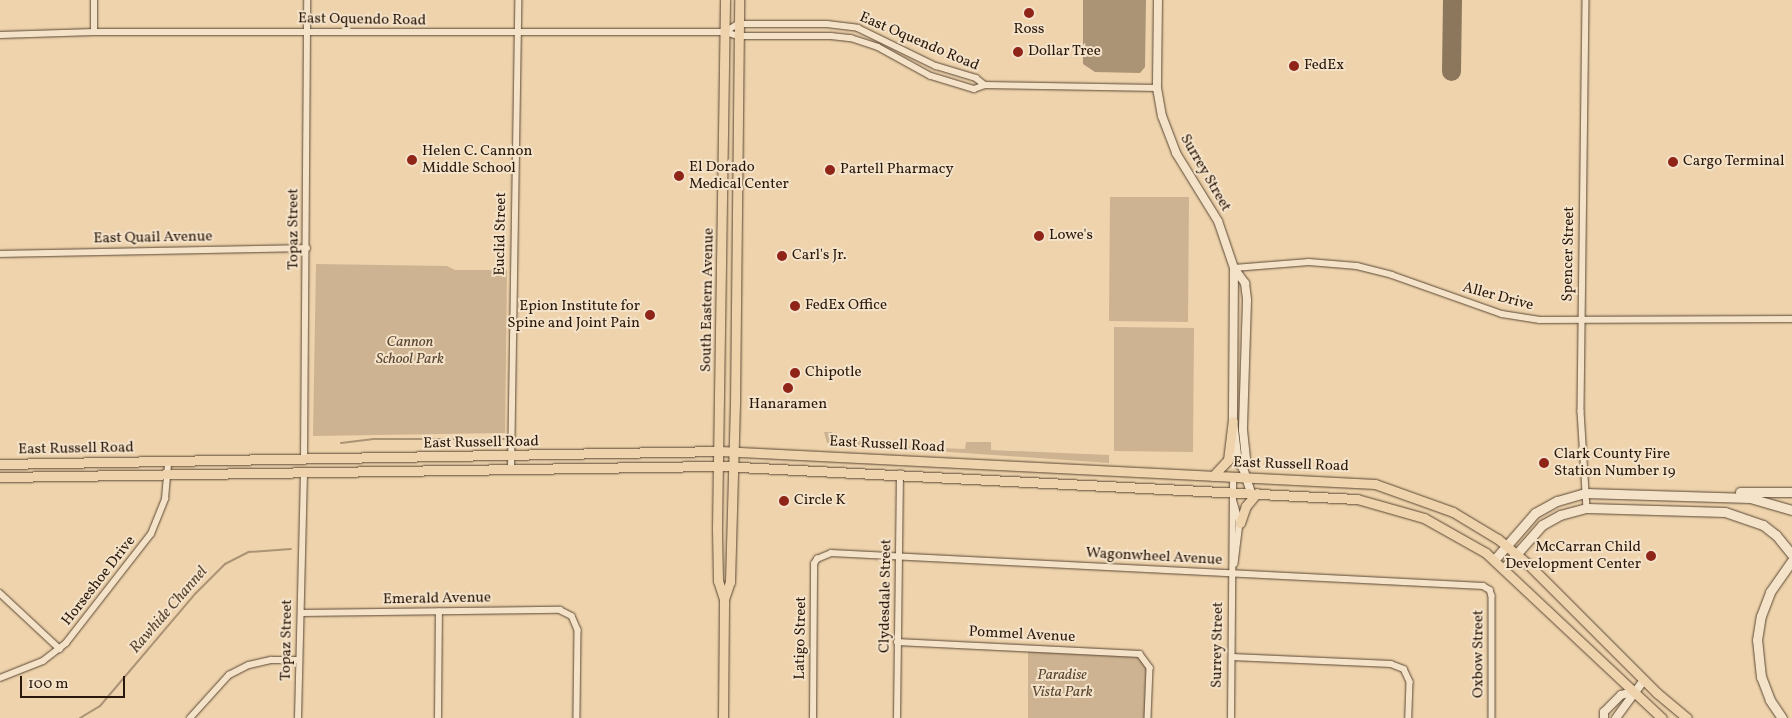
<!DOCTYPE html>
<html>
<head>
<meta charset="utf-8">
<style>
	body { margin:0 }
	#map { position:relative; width:1792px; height:718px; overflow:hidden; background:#eed3ac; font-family:Vollkorn,serif }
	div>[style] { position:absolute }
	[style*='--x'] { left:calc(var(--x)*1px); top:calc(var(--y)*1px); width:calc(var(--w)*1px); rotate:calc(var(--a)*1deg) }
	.green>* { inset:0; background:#cdb391 }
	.water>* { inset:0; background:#ab9375 }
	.stream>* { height:2px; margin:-1px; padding:0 1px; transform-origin:1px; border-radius:1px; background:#ab9375 }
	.taxiway>* { height:19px; margin:-9.5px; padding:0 9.5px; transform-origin:9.5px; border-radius:9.5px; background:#8c765c }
	.roads { filter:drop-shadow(0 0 1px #5a4733) drop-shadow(0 0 1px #5a4733) }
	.minor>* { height:5.5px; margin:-2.75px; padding:0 2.75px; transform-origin:2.75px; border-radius:2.75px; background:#f4e2c9 }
	.tertiary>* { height:8px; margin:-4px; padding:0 4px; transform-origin:4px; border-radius:4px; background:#f4e2c9 }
	.secondary>* { height:9px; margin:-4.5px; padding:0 4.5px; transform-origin:4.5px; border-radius:4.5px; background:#f4e2c9 }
	.primary>* { height:9px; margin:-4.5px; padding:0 4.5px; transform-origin:4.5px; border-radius:4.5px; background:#eed3ac }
	.dots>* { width:14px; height:14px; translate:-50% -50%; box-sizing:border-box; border:2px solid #f4e2c9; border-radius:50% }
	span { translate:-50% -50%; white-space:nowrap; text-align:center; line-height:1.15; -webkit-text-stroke:4px #f4e2c9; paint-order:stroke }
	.street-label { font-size:15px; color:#29180b }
	.poi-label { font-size:15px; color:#29180b }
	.left { translate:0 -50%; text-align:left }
	.right { translate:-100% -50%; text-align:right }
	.park-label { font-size:15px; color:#5a4633; font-style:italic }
	.water-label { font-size:16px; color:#5d4935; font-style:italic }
	.scale { position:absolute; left:20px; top:676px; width:105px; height:22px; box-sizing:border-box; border:2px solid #29180b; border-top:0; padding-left:6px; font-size:15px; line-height:18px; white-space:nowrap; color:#29180b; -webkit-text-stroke:4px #f4e2c9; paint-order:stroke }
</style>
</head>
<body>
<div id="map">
	<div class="green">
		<i style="clip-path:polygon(1110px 197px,1189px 197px,1188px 322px,1109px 321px)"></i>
		<i style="clip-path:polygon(316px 264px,447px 266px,455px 270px,507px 270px,505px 433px,313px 436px)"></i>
		<i style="clip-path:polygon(1114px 327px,1194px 328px,1193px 452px,1114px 451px)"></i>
		<i style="clip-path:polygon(824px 432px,832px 432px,832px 438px,913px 447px,965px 449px,966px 442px,991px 442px,991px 450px,1109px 455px,1109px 463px,835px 444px,827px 443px)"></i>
		<i style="clip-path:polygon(1028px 647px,1139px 654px,1147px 661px,1146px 718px,1028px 718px)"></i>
	</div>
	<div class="water">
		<i style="clip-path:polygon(1083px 0,1146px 0,1145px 67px,1140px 73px,1095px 72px,1083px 64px)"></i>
	</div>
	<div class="stream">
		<i style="--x:341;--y:443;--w:31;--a:-7"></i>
		<i style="--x:372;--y:439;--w:132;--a:0"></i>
		<i style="--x:80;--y:718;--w:23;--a:-31"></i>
		<i style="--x:100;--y:706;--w:148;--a:-49.7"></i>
		<i style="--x:196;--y:593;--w:41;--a:-45"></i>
		<i style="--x:225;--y:564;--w:27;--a:-27"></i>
		<i style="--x:249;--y:552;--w:42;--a:-4.1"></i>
	</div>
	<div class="taxiway">
		<i style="--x:1451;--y:71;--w:71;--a:-89.2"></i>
	</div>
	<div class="roads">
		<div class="minor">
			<i style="--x:1586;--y:0;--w:411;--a:90.7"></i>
			<i style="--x:1581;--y:411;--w:97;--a:86.5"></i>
			<i style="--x:94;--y:32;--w:32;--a:-90"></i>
			<i style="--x:725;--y:32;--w:15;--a:-32"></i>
			<i style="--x:738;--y:24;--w:89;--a:0"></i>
			<i style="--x:827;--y:24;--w:31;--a:7"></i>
			<i style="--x:858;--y:28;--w:87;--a:26"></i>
			<i style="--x:936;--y:66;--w:42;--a:16.7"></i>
			<i style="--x:976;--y:78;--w:11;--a:38"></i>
			<i style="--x:0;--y:35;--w:94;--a:-1.8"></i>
			<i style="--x:94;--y:32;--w:631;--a:0"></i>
			<i style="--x:725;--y:32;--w:14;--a:17"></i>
			<i style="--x:738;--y:36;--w:93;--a:0"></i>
			<i style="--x:831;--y:36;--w:20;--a:6"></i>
			<i style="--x:851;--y:38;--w:28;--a:18"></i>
			<i style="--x:878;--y:47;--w:60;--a:28.7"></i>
			<i style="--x:931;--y:76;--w:45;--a:16.8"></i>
			<i style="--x:974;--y:89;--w:12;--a:-20"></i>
			<i style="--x:985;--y:85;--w:172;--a:1"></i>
			<i style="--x:0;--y:254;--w:307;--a:-1.1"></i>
			<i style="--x:1234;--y:268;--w:75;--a:-4.6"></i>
			<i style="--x:1309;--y:262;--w:48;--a:4.8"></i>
			<i style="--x:1357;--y:266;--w:36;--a:14"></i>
			<i style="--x:1392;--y:275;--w:117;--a:19.5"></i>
			<i style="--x:1502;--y:314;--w:38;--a:9"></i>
			<i style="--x:1540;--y:320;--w:252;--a:-0.2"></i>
			<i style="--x:304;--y:459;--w:459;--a:-89.6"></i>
			<i style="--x:511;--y:469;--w:469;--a:-89.1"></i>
			<i style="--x:1234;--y:502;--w:22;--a:74"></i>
			<i style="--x:1240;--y:523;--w:41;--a:97"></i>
			<i style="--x:0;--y:593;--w:82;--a:43"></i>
			<i style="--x:301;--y:613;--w:259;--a:-0.7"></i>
			<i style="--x:560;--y:610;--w:13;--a:27"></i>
			<i style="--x:572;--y:616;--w:15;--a:67"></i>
			<i style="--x:578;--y:630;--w:88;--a:90.7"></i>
			<i style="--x:897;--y:642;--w:243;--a:2.8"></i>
			<i style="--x:1140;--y:654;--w:17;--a:54"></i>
			<i style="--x:1150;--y:668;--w:50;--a:92.3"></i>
			<i style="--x:1232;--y:657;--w:159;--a:2.5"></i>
			<i style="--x:1391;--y:664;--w:14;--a:21"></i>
			<i style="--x:1404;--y:669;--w:14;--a:65"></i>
			<i style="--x:1410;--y:682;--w:36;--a:92"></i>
			<i style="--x:0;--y:678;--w:46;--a:-21.6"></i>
			<i style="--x:43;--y:661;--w:29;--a:-38"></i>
			<i style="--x:66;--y:643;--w:138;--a:-52.1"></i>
			<i style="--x:151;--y:534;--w:38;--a:-68"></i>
			<i style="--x:165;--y:499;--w:38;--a:-85"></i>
			<i style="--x:190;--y:718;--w:58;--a:-47.8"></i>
			<i style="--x:229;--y:675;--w:22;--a:-27"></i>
			<i style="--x:249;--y:665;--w:23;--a:-13"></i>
			<i style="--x:271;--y:660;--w:28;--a:0"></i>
			<i style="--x:298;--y:718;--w:246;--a:-88.6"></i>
			<i style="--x:438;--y:718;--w:106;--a:-89.5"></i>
			<i style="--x:813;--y:718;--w:154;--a:-89.6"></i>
			<i style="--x:814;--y:564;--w:6;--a:-59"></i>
			<i style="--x:817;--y:559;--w:15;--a:-23"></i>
			<i style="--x:831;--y:553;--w:653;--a:2.9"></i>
			<i style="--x:1483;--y:586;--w:8;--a:30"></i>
			<i style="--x:1490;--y:590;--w:6;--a:72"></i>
			<i style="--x:1492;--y:596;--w:122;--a:90"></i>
			<i style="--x:897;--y:718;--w:244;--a:-89.3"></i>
			<i style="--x:1231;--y:718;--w:241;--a:-89.5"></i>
		</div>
		<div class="tertiary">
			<i style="--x:1158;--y:0;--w:88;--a:90.7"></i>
			<i style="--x:1157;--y:88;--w:28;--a:80"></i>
			<i style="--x:1162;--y:116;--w:40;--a:69"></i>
			<i style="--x:1176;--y:153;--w:80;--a:58.3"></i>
			<i style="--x:1218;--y:221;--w:50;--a:71.2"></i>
			<i style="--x:1234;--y:268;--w:153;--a:90.4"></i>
			<i style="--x:1233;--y:421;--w:42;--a:83.2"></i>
			<i style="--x:1238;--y:463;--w:7;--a:45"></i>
			<i style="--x:1243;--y:468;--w:26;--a:72"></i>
			<i style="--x:1234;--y:268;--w:19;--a:54"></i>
			<i style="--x:1245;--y:283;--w:17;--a:83"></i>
			<i style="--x:1247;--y:300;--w:130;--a:91.8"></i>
			<i style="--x:1243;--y:430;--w:31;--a:84"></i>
			<i style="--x:1246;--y:461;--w:8;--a:113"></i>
			<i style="--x:1604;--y:718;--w:6;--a:-90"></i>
			<i style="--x:1604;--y:712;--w:24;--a:-45"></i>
			<i style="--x:1621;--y:695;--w:11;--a:-15"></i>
			<i style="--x:1616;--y:718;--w:47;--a:-53.6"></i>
		</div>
		<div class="secondary">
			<i style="--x:1740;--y:492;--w:52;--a:0"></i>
			<i style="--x:1495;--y:559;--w:61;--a:-49"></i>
			<i style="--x:1535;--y:513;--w:25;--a:-29"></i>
			<i style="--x:1557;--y:501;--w:29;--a:-16"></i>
			<i style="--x:1585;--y:493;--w:165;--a:1.7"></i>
			<i style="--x:1750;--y:498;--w:44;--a:15.9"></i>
			<i style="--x:1505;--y:567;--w:56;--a:-48.6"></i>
			<i style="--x:1542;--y:525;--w:21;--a:-29"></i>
			<i style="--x:1560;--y:515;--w:28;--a:-15"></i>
			<i style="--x:1587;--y:508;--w:138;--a:1.7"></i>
			<i style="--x:1725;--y:512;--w:40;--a:18.9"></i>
			<i style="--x:1763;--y:525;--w:16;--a:38"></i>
			<i style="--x:1776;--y:535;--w:26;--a:51"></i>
			<i style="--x:1782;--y:718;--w:22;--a:-124"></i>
			<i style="--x:1770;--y:700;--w:25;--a:-111"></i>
			<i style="--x:1761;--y:677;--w:37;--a:-96"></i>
			<i style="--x:1757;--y:640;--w:24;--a:-81"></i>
			<i style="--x:1761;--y:616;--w:26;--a:-69"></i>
			<i style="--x:1770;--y:592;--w:38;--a:-55"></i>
		</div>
		<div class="primary">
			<i style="--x:0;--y:464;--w:720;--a:-1.03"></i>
			<i style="--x:720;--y:451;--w:656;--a:2.88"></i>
			<i style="--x:1375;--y:484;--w:83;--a:19.7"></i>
			<i style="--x:1453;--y:512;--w:52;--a:31"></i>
			<i style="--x:1498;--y:539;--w:39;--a:40"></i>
			<i style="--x:1528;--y:564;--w:182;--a:45"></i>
			<i style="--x:1657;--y:693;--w:39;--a:40"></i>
			<i style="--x:1213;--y:476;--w:22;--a:-47"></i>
			<i style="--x:1228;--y:460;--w:39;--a:-83"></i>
			<i style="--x:0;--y:477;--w:720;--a:-0.88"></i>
			<i style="--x:720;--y:466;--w:638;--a:2.97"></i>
			<i style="--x:1357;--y:499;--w:70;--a:15.8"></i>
			<i style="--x:1424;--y:518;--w:71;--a:29.4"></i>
			<i style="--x:1486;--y:553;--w:241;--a:43.2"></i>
			<i style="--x:1240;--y:523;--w:18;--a:-71"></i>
			<i style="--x:1246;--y:506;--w:17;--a:-50"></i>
			<i style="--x:724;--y:599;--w:18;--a:-71"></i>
			<i style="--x:730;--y:582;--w:178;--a:-88.4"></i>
			<i style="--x:735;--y:404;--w:404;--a:-89.4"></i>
			<i style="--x:723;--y:718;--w:119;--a:-89.5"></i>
			<i style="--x:724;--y:599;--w:19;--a:-108"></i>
			<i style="--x:718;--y:581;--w:53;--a:-91.1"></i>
			<i style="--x:717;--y:528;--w:528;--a:-89.13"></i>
		</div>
	</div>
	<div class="dots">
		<i style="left:1029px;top:13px;background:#8f2418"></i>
		<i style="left:1018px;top:52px;background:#8f2418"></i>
		<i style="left:1294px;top:66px;background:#8f2418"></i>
		<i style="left:412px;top:160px;background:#8f2418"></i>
		<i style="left:1673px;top:162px;background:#8f2418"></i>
		<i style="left:830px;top:170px;background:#8f2418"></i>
		<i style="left:679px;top:176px;background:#8f2418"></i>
		<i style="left:1039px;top:236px;background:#8f2418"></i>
		<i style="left:782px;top:256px;background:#8f2418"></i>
		<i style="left:795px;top:306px;background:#8f2418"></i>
		<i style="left:650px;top:315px;background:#8f2418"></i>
		<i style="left:795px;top:373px;background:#8f2418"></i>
		<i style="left:788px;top:388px;background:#8f2418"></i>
		<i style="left:1544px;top:463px;background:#8f2418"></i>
		<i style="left:784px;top:501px;background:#8f2418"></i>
		<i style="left:1651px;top:556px;background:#8f2418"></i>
	</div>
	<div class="street-label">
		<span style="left:362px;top:20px;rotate:1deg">East Oquendo Road</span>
		<span style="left:919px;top:42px;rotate:23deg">East Oquendo Road</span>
		<span style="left:1205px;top:173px;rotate:60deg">Surrey Street</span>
		<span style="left:294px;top:229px;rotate:-90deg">Topaz Street</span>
		<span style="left:501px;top:234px;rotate:-89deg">Euclid Street</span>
		<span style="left:153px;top:238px;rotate:-1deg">East Quail Avenue</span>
		<span style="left:1569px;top:254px;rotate:-89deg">Spencer Street</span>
		<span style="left:1498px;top:297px;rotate:15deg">Aller Drive</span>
		<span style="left:708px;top:300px;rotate:-89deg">South Eastern Avenue</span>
		<span style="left:481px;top:443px;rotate:-1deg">East Russell Road</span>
		<span style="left:887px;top:445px;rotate:3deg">East Russell Road</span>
		<span style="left:76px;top:449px;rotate:-1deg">East Russell Road</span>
		<span style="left:1291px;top:465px;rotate:2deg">East Russell Road</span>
		<span style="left:1154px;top:557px;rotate:3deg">Wagonwheel Avenue</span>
		<span style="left:99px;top:581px;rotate:-52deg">Horseshoe Drive</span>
		<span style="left:886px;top:596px;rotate:-89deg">Clydesdale Street</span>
		<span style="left:437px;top:599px;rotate:-1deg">Emerald Avenue</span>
		<span style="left:1022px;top:635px;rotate:3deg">Pommel Avenue</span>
		<span style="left:801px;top:638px;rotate:-89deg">Latigo Street</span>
		<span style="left:287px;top:640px;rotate:-89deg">Topaz Street</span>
		<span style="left:1218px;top:645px;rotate:-89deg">Surrey Street</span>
		<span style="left:1479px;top:654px;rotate:-90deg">Oxbow Street</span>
	</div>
	<div class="poi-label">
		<span style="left:1029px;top:30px">Ross</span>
		<span class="left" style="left:1028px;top:52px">Dollar Tree</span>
		<span class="left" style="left:1304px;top:66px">FedEx</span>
		<span class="left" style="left:422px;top:160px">Helen C. Cannon<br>Middle School</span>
		<span class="left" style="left:1683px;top:162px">Cargo Terminal</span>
		<span class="left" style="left:689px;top:176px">El Dorado<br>Medical Center</span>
		<span class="left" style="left:840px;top:170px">Partell Pharmacy</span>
		<span class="left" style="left:1049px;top:236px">Lowe's</span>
		<span class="left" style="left:792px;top:256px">Carl's Jr.</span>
		<span class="right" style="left:640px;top:315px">Epion Institute for<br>Spine and Joint Pain</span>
		<span class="left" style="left:805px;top:306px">FedEx Office</span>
		<span class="left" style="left:805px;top:373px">Chipotle</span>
		<span style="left:788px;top:405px">Hanaramen</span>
		<span class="left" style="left:1554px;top:463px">Clark County Fire<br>Station Number 19</span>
		<span class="left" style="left:794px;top:501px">Circle K</span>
		<span class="right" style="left:1641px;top:556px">McCarran Child<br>Development Center</span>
	</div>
	<div class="park-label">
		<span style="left:410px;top:351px">Cannon<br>School Park</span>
		<span style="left:1062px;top:684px">Paradise<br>Vista Park</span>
	</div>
	<div class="water-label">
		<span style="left:169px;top:610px;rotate:-49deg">Rawhide Channel</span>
	</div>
	<div class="scale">100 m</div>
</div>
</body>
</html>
